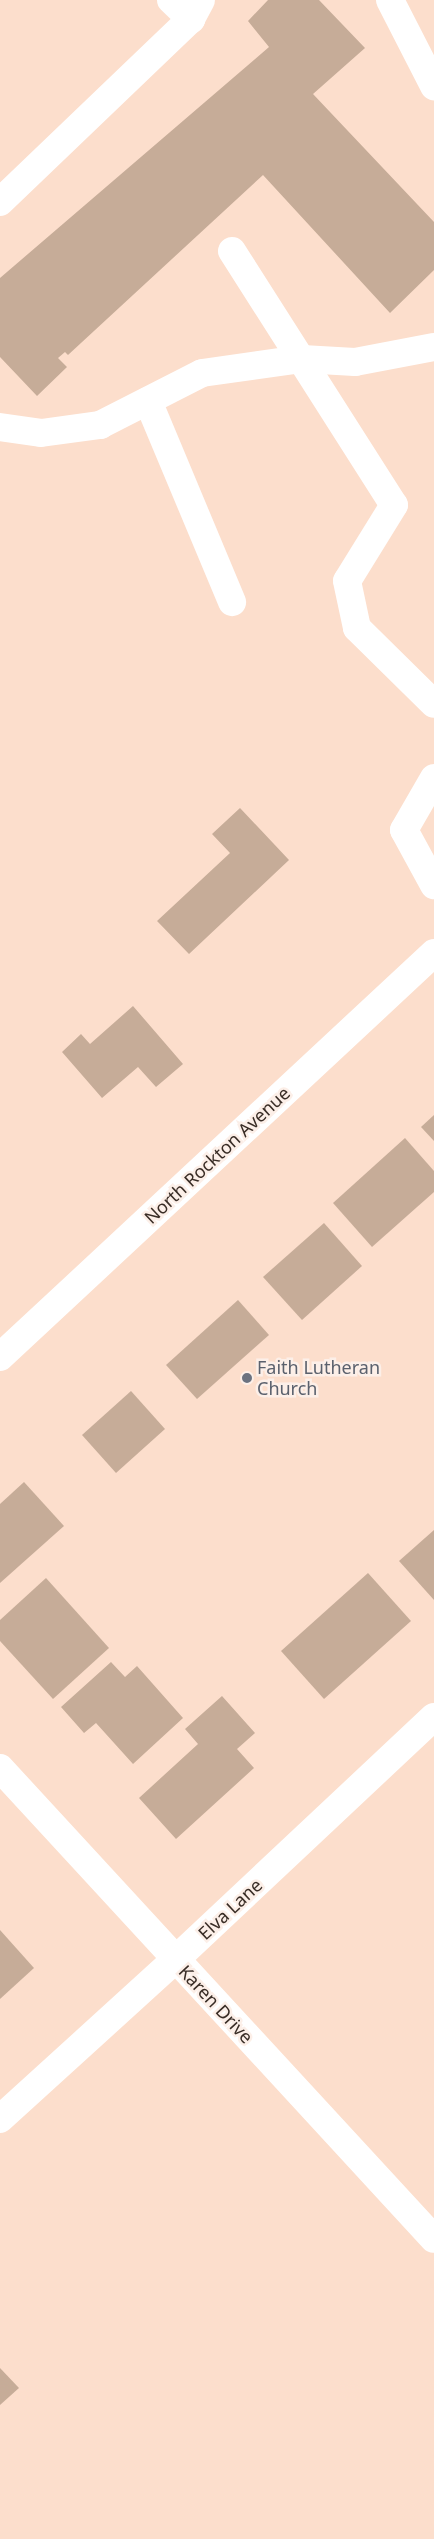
<!DOCTYPE html>
<html>
<head>
<meta charset="utf-8">
<style>
	body { margin:0 }
	#map { position:relative; width:434px; height:2539px; overflow:hidden; background:#fcdecc; font-family:"Noto Sans",sans-serif }
	div>[style] { position:absolute }
	[style*='--x'] { left:calc(var(--x)*1px); top:calc(var(--y)*1px); width:calc(var(--w)*1px); rotate:calc(var(--a)*1deg) }
	.building>* { inset:0; background:#c6ac98 }
	.minor>* { height:28px; margin:-14px; padding:0 14px; transform-origin:14px; border-radius:14px; background:#fff }
	.major>* { height:28px; margin:-14px; padding:0 14px; transform-origin:14px; border-radius:14px; background:#fff }
	.dots>* { width:14px; height:14px; translate:-50% -50%; box-sizing:border-box; border:2px solid #fcefe8; border-radius:50% }
	span { translate:-50% -50%; white-space:nowrap; text-align:center; line-height:1.15; -webkit-text-stroke:5px #fcefe8; paint-order:stroke }
	.street-label { font-size:18px; color:#392d26 }
	.worship-label { font-size:18px; color:#5b616d }
	.left { translate:0 -50%; text-align:left }
</style>
</head>
<body>
<div id="map">
	<div class="building">
		<i style="clip-path:polygon(268px 0,319px 0,365px 48px,313px 94px,434px 222px,434px 270px,390px 313px,263px 175px,68px 355px,65px 352px,58px 358px,67px 367px,37px 396px,0 357px,0 278px,269px 47px,248px 21px)"></i>
		<i style="clip-path:polygon(240px 808px,289px 860px,189px 954px,157px 921px,230px 853px,212px 834px)"></i>
		<i style="clip-path:polygon(133px 1006px,183px 1064px,156px 1087px,138px 1067px,102px 1098px,62px 1052px,81px 1034px,90px 1044px)"></i>
		<i style="clip-path:polygon(434px 1115px,434px 1141px,421px 1127px)"></i>
		<i style="clip-path:polygon(405px 1138px,434px 1171px,434px 1192px,372px 1247px,333px 1203px)"></i>
		<i style="clip-path:polygon(324px 1223px,362px 1266px,302px 1320px,263px 1277px)"></i>
		<i style="clip-path:polygon(238px 1300px,269px 1335px,197px 1399px,166px 1365px)"></i>
		<i style="clip-path:polygon(131px 1391px,165px 1429px,116px 1473px,82px 1435px)"></i>
		<i style="clip-path:polygon(24px 1482px,64px 1526px,0 1583px,0 1504px)"></i>
		<i style="clip-path:polygon(434px 1530px,434px 1600px,399px 1561px)"></i>
		<i style="clip-path:polygon(368px 1573px,411px 1621px,324px 1699px,281px 1651px)"></i>
		<i style="clip-path:polygon(46px 1578px,109px 1648px,53px 1699px,0 1641px,0 1620px)"></i>
		<i style="clip-path:polygon(111px 1662px,125px 1677px,137px 1666px,183px 1718px,133px 1764px,96px 1723px,84px 1733px,61px 1707px)"></i>
		<i style="clip-path:polygon(222px 1696px,255px 1733px,237px 1749px,254px 1768px,176px 1839px,139px 1798px,198px 1744px,185px 1729px)"></i>
		<i style="clip-path:polygon(0 1930px,34px 1968px,0 1999px)"></i>
		<i style="clip-path:polygon(0 2368px,19px 2388px,0 2405px)"></i>
	</div>
	<div class="minor">
		<i style="--x:171;--y:0;--w:28;--a:44"></i>
		<i style="--x:191;--y:19;--w:21;--a:-62"></i>
		<i style="--x:390;--y:0;--w:97;--a:62.9"></i>
		<i style="--x:0;--y:202;--w:265;--a:-43.8"></i>
		<i style="--x:232;--y:251;--w:301;--a:57.5"></i>
		<i style="--x:394;--y:505;--w:89;--a:121.7"></i>
		<i style="--x:347;--y:581;--w:48;--a:78"></i>
		<i style="--x:357;--y:628;--w:108;--a:44.6"></i>
		<i style="--x:148;--y:401;--w:218;--a:67.3"></i>
		<i style="--x:0;--y:427;--w:41;--a:8.3"></i>
		<i style="--x:41;--y:433;--w:60;--a:-7.7"></i>
		<i style="--x:100;--y:425;--w:114;--a:-27"></i>
		<i style="--x:202;--y:373;--w:101;--a:-8"></i>
		<i style="--x:302;--y:359;--w:53;--a:3.2"></i>
		<i style="--x:355;--y:362;--w:80;--a:-10.8"></i>
		<i style="--x:434;--y:778;--w:60;--a:120"></i>
		<i style="--x:404;--y:830;--w:63;--a:61.4"></i>
		<i style="--x:0;--y:1768;--w:640;--a:47.34"></i>
		<i style="--x:0;--y:2119;--w:236;--a:-42.3"></i>
		<i style="--x:175;--y:1960;--w:355;--a:-43.2"></i>
	</div>
	<div class="major">
		<i style="--x:0;--y:1357;--w:593;--a:-42.95"></i>
	</div>
	<div class="dots">
		<i style="left:247px;top:1378px;background:#6b7280"></i>
	</div>
	<div class="street-label">
		<span style="left:217px;top:1155px;rotate:-43deg">North Rockton Avenue</span>
		<span style="left:230px;top:1909px;rotate:-43deg">Elva Lane</span>
		<span style="left:216px;top:2004px;rotate:47deg">Karen Drive</span>
	</div>
	<div class="worship-label">
		<span class="left" style="left:257px;top:1378px">Faith Lutheran<br>Church</span>
	</div>
</div>
</body>
</html>
